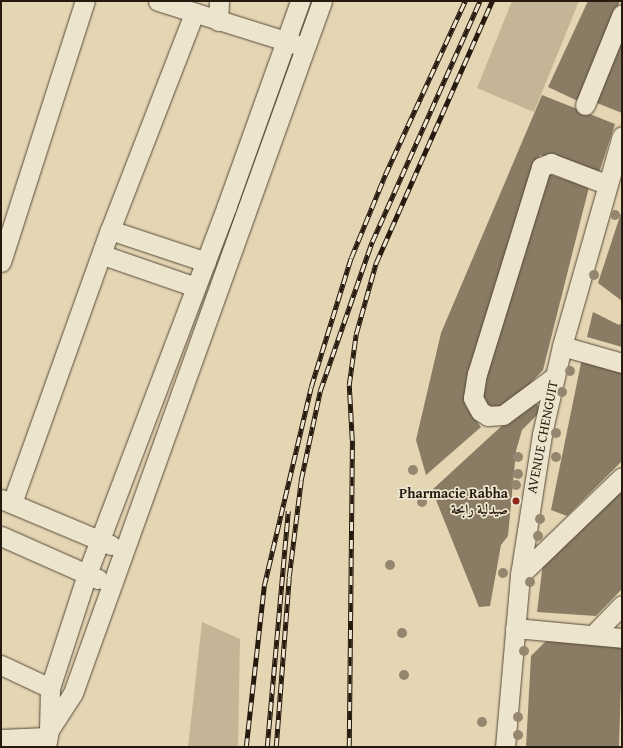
<!DOCTYPE html>
<html>
<head>
<meta charset="utf-8">
<style>
	body { margin:0 }
	#map { position:relative; width:623px; height:748px; overflow:hidden; background:#e4d5b3; font-family:"Gentium Book Plus",Amiri,serif }
	div>[style] { position:absolute }
	[style*='--x'] { left:calc(var(--x)*1px); top:calc(var(--y)*1px); width:calc(var(--w)*1px); rotate:calc(var(--a)*1deg) }
	.green>* { inset:0; background:#c4b597 }
	.building>* { inset:0; background:#897b64 }
	.roads { filter:drop-shadow(0 0 1px #564938) drop-shadow(0 0 1px #564938) }
	.minor>* { height:19px; margin:-9.5px; padding:0 9.5px; transform-origin:9.5px; border-radius:9.5px; background:#ede4ce }
	.rail>* { height:4.5px; margin-top:-2.25px; transform-origin:0; background:repeating-linear-gradient(90deg,#ede4ce 0 9px,#261a0f 0 18px); box-sizing:border-box; border-block:1px solid #261a0f }
	.trees>* { width:10px; height:10px; margin:-5px; border-radius:50%; background:#95876f }
	.dots>* { width:11px; height:11px; translate:-50% -50%; box-sizing:border-box; border:2px solid #ede4ce; border-radius:50% }
	span { translate:-50% -50%; white-space:nowrap; text-align:center; line-height:1.15; -webkit-text-stroke:3.5px #ede4ce; paint-order:stroke }
	.street-label { font-size:14px; color:#261a0f }
	.poi-label { font-size:14px; color:#261a0f; font-weight:700 }
	.right { translate:-100% -50%; text-align:right }
	.frame { position:absolute; inset:0; border:2px solid #261a0f; pointer-events:none }
</style>
</head>
<body>
<div id="map">
	<div class="green">
		<i style="clip-path:polygon(512px 1px,579px 1px,534px 112px,477px 88px)"></i>
		<i style="clip-path:polygon(202px 622px,240px 639px,238px 747px,188px 747px)"></i>
	</div>
	<div class="building">
		<i style="clip-path:polygon(588px 1px,620px 1px,580px 102px,548px 87px)"></i>
		<i style="clip-path:polygon(622px 28px,622px 113px,592px 101px)"></i>
		<i style="clip-path:polygon(542px 95px,615px 124px,598px 176px,540px 155px,465px 405px,481px 427px,426px 475px,416px 440px,441px 333px)"></i>
		<i style="clip-path:polygon(546px 173px,589px 187px,543px 370px,507px 408px,478px 404px)"></i>
		<i style="clip-path:polygon(622px 210px,622px 301px,598px 283px)"></i>
		<i style="clip-path:polygon(593px 312px,619px 325px,622px 322px,622px 347px,587px 337px)"></i>
		<i style="clip-path:polygon(582px 358px,622px 370px,622px 461px,567px 516px,551px 510px)"></i>
		<i style="clip-path:polygon(532px 398px,542px 410px,522px 430px,516px 451px,508px 536px,501px 545px,490px 606px,479px 607px,432px 490px)"></i>
		<i style="clip-path:polygon(622px 486px,622px 589px,596px 616px,537px 612px,543px 563px)"></i>
		<i style="clip-path:polygon(547px 640px,619px 645px,622px 650px,619px 747px,526px 747px,531px 656px)"></i>
	</div>
	<div class="roads">
		<div class="minor">
			<i style="--x:158;--y:1;--w:147;--a:17.4"></i>
			<i style="--x:218;--y:21;--w:20;--a:-87"></i>
			<i style="--x:585;--y:105;--w:98;--a:-67.9"></i>
			<i style="--x:110;--y:230;--w:101;--a:18.4"></i>
			<i style="--x:103;--y:255;--w:98;--a:19"></i>
			<i style="--x:1;--y:262;--w:274;--a:-72.2"></i>
			<i style="--x:562;--y:346;--w:62;--a:15.8"></i>
			<i style="--x:553;--y:378;--w:62;--a:143.5"></i>
			<i style="--x:503;--y:415;--w:15;--a:176"></i>
			<i style="--x:488;--y:416;--w:9;--a:-148"></i>
			<i style="--x:480;--y:411;--w:15;--a:-118"></i>
			<i style="--x:473;--y:398;--w:24;--a:-81"></i>
			<i style="--x:477;--y:374;--w:217;--a:-72.8"></i>
			<i style="--x:541;--y:167;--w:11;--a:-22"></i>
			<i style="--x:551;--y:163;--w:59;--a:20.9"></i>
			<i style="--x:1;--y:499;--w:119;--a:22.7"></i>
			<i style="--x:12;--y:503;--w:290;--a:-70.3"></i>
			<i style="--x:110;--y:230;--w:233;--a:-68.8"></i>
			<i style="--x:1;--y:536;--w:106;--a:23.9"></i>
			<i style="--x:520;--y:575;--w:141;--a:-43.9"></i>
			<i style="--x:515;--y:628;--w:107;--a:5.3"></i>
			<i style="--x:594;--y:634;--w:40;--a:-46"></i>
			<i style="--x:1;--y:665;--w:54;--a:25.1"></i>
			<i style="--x:49;--y:730;--w:42;--a:-88.6"></i>
			<i style="--x:50;--y:688;--w:120;--a:-72"></i>
			<i style="--x:87;--y:574;--w:392;--a:-69.2"></i>
			<i style="--x:226;--y:208;--w:220;--a:-70.3"></i>
			<i style="--x:1;--y:739;--w:45;--a:-2.5"></i>
			<i style="--x:46;--y:747;--w:17;--a:-80"></i>
			<i style="--x:49;--y:730;--w:44;--a:-57"></i>
			<i style="--x:73;--y:693;--w:735;--a:-70.21"></i>
			<i style="--x:505;--y:747;--w:173;--a:-85"></i>
			<i style="--x:520;--y:575;--w:143;--a:-81.1"></i>
			<i style="--x:542;--y:434;--w:90;--a:-77.2"></i>
			<i style="--x:562;--y:346;--w:218;--a:-74.1"></i>
		</div>
	</div>
	<div class="rail">
		<i style="--x:246;--y:747;--w:162;--a:-83.6"></i>
		<i style="--x:264;--y:586;--w:204;--a:-76.7"></i>
		<i style="--x:311;--y:387;--w:135;--a:-72.8"></i>
		<i style="--x:351;--y:258;--w:90;--a:-67.7"></i>
		<i style="--x:385;--y:175;--w:192;--a:-65.3"></i>
		<i style="--x:267;--y:747;--w:237;--a:-84.9"></i>
		<i style="--x:276;--y:747;--w:170;--a:-85.6"></i>
		<i style="--x:289;--y:577;--w:98;--a:-82.9"></i>
		<i style="--x:301;--y:480;--w:91;--a:-77.9"></i>
		<i style="--x:320;--y:391;--w:158;--a:-70.8"></i>
		<i style="--x:372;--y:242;--w:264;--a:-65.9"></i>
		<i style="--x:349;--y:747;--w:307;--a:-89.4"></i>
		<i style="--x:352;--y:440;--w:55;--a:-93.1"></i>
		<i style="--x:349;--y:385;--w:51;--a:-82.2"></i>
		<i style="--x:356;--y:334;--w:74;--a:-74.3"></i>
		<i style="--x:376;--y:263;--w:287;--a:-66.1"></i>
	</div>
	<div class="trees">
		<i style="left:615px;top:215px"></i>
		<i style="left:594px;top:275px"></i>
		<i style="left:570px;top:371px"></i>
		<i style="left:562px;top:392px"></i>
		<i style="left:556px;top:433px"></i>
		<i style="left:518px;top:457px"></i>
		<i style="left:556px;top:457px"></i>
		<i style="left:413px;top:470px"></i>
		<i style="left:518px;top:474px"></i>
		<i style="left:516px;top:485px"></i>
		<i style="left:422px;top:502px"></i>
		<i style="left:540px;top:519px"></i>
		<i style="left:538px;top:536px"></i>
		<i style="left:390px;top:565px"></i>
		<i style="left:503px;top:573px"></i>
		<i style="left:530px;top:582px"></i>
		<i style="left:402px;top:633px"></i>
		<i style="left:524px;top:651px"></i>
		<i style="left:404px;top:675px"></i>
		<i style="left:518px;top:717px"></i>
		<i style="left:482px;top:722px"></i>
		<i style="left:518px;top:735px"></i>
	</div>
	<div class="dots">
		<i style="left:516px;top:501px;background:#8f2418"></i>
	</div>
	<div class="street-label">
		<span style="left:542px;top:437px;rotate:-79deg">AVENUE CHENGUIT</span>
	</div>
	<div class="poi-label">
		<span class="right" style="left:508px;top:501px">Pharmacie Rabha<br>صيدلية رابحة</span>
	</div>
	<div class="frame"></div>
</div>
</body>
</html>
